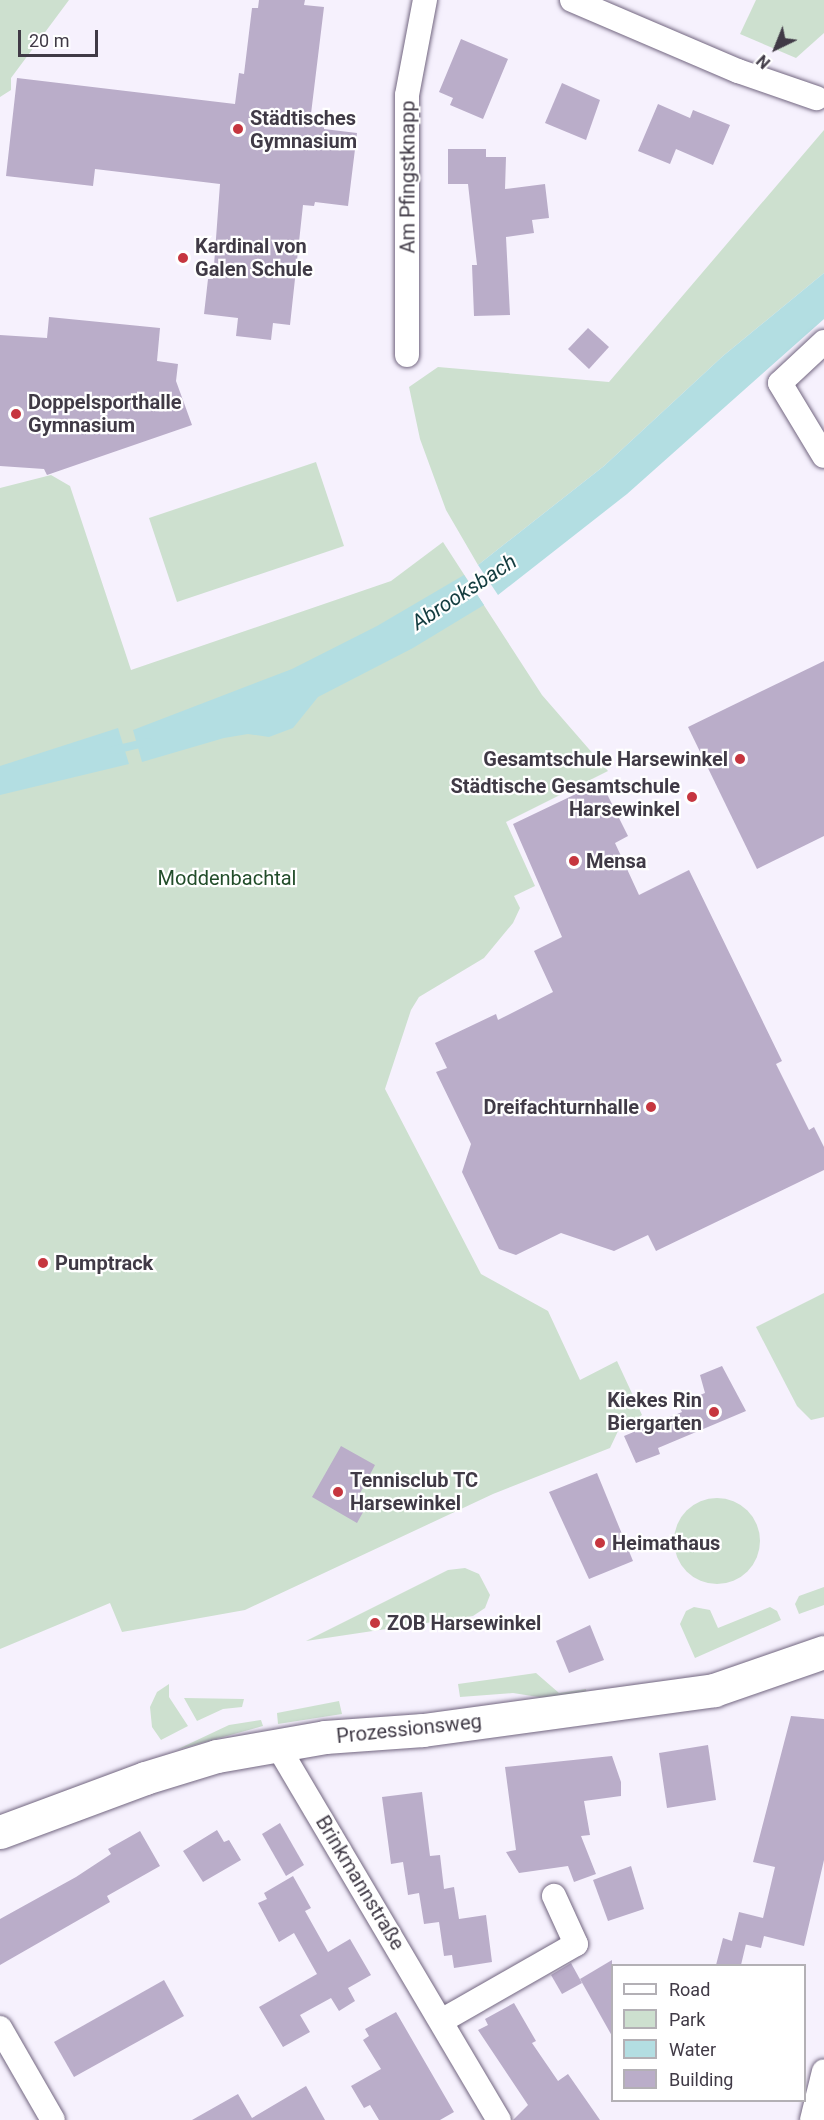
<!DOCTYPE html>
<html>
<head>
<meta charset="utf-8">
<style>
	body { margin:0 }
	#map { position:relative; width:824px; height:2120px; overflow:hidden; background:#f6f1fd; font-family:Roboto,sans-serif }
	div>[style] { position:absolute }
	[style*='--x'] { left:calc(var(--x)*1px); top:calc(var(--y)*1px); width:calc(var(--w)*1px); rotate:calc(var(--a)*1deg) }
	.green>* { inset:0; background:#cde0cf }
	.round { border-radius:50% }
	.water>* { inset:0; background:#b3dee2 }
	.stream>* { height:8px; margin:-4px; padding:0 4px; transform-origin:4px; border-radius:4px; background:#b3dee2 }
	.building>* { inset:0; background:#baadc9 }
	.roads { filter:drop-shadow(0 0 2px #726680) drop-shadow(0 0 2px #726680) }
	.street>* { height:24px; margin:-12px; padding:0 12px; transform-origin:12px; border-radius:12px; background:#fff }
	.secondary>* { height:33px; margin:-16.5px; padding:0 16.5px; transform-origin:16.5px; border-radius:16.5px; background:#fff }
	.dots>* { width:16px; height:16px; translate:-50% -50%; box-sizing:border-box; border:3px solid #fff; border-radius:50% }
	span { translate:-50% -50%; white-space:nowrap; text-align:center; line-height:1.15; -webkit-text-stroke:4.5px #fff; paint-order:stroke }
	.poi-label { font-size:20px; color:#403a46; font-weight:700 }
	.left { translate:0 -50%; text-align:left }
	.right { translate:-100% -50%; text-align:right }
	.street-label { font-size:20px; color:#403a46 }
	.park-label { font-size:20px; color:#224d2a }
	.water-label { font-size:21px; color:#133c3f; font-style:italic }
	.legend { position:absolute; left:611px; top:1964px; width:195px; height:138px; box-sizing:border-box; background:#fff; border:2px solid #b3b0b5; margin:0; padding:8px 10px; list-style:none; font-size:18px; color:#403a46 }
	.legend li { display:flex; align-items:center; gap:12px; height:30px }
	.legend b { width:30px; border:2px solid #b3b0b5 }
	.north { position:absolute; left:746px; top:18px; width:60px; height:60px; -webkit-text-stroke:4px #fff; paint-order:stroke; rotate:223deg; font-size:16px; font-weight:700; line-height:24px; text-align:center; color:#403a46 }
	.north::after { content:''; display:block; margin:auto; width:21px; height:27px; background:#403a46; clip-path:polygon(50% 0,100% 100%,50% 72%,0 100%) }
	.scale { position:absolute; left:18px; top:30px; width:80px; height:27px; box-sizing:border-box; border:3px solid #403a46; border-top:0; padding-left:8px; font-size:18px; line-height:21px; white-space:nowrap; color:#403a46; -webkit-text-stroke:4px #fff; paint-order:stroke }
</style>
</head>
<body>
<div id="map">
	<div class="green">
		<i style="clip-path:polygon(0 0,69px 0,11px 78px,11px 90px,0 97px)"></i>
		<i style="clip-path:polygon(756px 0,824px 0,824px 33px,796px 58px,740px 34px)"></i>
		<i style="clip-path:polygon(824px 130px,824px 273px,723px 356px,604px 466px,478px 565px,446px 510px,420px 439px,409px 387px,438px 367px,609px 382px)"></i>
		<i style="clip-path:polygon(316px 462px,344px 546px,177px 602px,149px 518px)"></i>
		<i style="clip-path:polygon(51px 475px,70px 486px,131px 670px,391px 581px,443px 542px,542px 695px,608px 771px,506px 822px,535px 886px,514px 896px,520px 908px,513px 923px,484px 958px,419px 997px,411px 1010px,385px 1089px,481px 1274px,548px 1311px,580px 1380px,617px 1361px,642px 1415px,619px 1429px,610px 1448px,493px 1494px,245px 1610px,122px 1632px,110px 1603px,0 1649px,0 488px)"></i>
		<i style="clip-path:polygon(824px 1293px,824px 1417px,811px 1420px,797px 1406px,756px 1327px)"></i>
		<i class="round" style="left:674px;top:1498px;width:86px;height:86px"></i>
		<i style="clip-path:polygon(465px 1568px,479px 1574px,490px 1595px,485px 1608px,473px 1616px,306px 1641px,448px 1570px)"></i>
		<i style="clip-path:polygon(824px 1587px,824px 1605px,799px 1614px,795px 1604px,799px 1596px)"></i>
		<i style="clip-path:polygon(694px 1607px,710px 1610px,718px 1628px,770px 1607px,777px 1611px,781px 1620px,695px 1658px,680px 1624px,686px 1611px)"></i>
		<i style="clip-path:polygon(536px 1673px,559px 1693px,586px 1689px,587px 1694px,551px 1699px,513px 1693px,460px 1697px,458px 1684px)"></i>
		<i style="clip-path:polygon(169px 1684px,169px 1697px,188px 1726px,161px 1740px,152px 1727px,150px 1707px,157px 1692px)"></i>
		<i style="clip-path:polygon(184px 1698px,244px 1699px,242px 1707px,223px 1709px,197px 1721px)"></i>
		<i style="clip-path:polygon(339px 1701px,342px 1714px,278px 1724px,277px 1713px)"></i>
		<i style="clip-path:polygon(261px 1720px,263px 1726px,176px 1750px,229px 1725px)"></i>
	</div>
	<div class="water">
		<i style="clip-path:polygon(824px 273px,824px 319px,627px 494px,498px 595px,478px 565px,604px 466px,723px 356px)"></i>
		<i style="clip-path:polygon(464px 575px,484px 605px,413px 648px,318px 697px,293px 728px,269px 737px,248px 734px,224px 738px,142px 762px,133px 730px,292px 669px,377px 626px)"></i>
		<i style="clip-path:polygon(118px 728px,129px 764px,0 795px,0 766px)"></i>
	</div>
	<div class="stream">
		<i style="--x:467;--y:595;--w:35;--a:-35"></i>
		<i style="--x:114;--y:750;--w:35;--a:-13"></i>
	</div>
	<div class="building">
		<i style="clip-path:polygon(259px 0,305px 0,304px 5px,324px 7px,310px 122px,324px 124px,324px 129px,357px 133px,348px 206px,315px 202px,314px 206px,303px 205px,290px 325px,273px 323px,271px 340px,236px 336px,238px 318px,204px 314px,208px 279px,213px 279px,220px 184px,95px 169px,93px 186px,6px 176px,17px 78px,235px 104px,239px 73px,244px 74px,252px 8px,258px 8px)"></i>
		<i style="clip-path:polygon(461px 39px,508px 59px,483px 119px,450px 105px,453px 98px,439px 92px)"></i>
		<i style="clip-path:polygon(562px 83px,600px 100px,586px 140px,545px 123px)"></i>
		<i style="clip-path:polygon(658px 104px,690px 118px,693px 110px,730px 125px,713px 165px,676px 149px,670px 164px,638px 151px)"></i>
		<i style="clip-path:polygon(448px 149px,486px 149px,486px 157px,506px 157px,505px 189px,545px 184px,549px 218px,532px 220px,534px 233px,506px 237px,510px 315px,474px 316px,472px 265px,477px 265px,468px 184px,448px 184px)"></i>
		<i style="clip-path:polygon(49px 317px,160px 328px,157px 361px,178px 364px,176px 381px,192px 425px,47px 475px,44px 469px,0 466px,0 335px,47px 338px)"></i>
		<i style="clip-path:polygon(588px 328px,609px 347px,589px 369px,568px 349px)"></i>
		<i style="clip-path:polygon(824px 661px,824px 836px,757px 869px,688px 727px)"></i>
		<i style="clip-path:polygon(601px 782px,628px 836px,615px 843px,639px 895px,689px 870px,782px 1061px,776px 1064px,809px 1130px,814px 1127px,824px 1147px,824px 1170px,656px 1251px,648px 1235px,614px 1251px,561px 1233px,516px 1255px,499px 1249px,462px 1172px,471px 1144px,436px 1072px,447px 1068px,435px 1043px,496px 1014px,498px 1020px,553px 992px,534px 951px,562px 937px,513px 824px)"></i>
		<i style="clip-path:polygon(722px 1366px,746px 1411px,658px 1448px,660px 1454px,636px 1463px,624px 1436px,682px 1412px,680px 1408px,691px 1403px,690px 1399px,705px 1393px,700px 1375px)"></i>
		<i style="clip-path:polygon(341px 1446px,375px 1465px,357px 1499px,367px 1505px,357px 1523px,312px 1497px)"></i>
		<i style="clip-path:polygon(597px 1473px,633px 1561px,589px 1579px,549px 1492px)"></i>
		<i style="clip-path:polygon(590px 1625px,604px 1660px,569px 1673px,556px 1641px)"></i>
		<i style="clip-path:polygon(791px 1716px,824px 1719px,824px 1860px,804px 1946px,764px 1936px,761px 1948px,735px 1942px,746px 1944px,741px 1965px,716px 1965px,723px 1938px,732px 1941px,739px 1912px,763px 1918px,775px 1867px,753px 1862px)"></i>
		<i style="clip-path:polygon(708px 1745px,716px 1800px,667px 1808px,659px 1753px)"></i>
		<i style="clip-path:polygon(612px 1756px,621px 1782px,621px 1796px,584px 1801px,590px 1835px,581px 1836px,596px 1874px,574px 1882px,568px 1866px,519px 1873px,506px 1852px,516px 1850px,505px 1767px)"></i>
		<i style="clip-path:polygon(422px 1792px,430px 1856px,440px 1855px,444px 1889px,454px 1887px,459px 1919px,486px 1915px,492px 1962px,454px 1968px,452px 1955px,444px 1956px,439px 1922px,424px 1924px,419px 1893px,408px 1895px,403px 1862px,391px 1864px,382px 1797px)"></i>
		<i style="clip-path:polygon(280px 1823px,304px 1865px,286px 1876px,262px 1834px)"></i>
		<i style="clip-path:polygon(217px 1830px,224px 1842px,229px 1840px,241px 1860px,203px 1882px,183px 1851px)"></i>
		<i style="clip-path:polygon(140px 1831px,160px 1866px,107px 1896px,110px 1902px,0 1965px,0 1919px,76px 1877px,111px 1854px,108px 1849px)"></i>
		<i style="clip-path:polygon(631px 1866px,644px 1909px,608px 1921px,593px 1880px)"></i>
		<i style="clip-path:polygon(293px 1876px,311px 1908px,305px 1911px,328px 1952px,350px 1939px,371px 1975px,348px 1988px,355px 2001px,339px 2011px,331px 1998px,300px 2015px,310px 2032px,283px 2047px,259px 2007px,317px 1974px,294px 1933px,279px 1942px,258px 1903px,267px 1899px,264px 1893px)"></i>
		<i style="clip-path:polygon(612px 1960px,612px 2036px,580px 1979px)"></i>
		<i style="clip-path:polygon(571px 1963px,582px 1983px,562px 1994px,551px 1975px)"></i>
		<i style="clip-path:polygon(164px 1980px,184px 2016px,74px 2077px,54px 2042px)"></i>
		<i style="clip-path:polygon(514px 2003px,536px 2041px,532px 2043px,558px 2081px,568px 2074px,600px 2120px,513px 2120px,528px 2105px,478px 2030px,488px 2025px,485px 2019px)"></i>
		<i style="clip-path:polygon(396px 2012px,454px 2112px,440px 2120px,379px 2120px,370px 2105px,364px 2108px,351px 2086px,381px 2069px,363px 2040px,369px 2036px,365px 2029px)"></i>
		<i style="clip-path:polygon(306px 2086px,325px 2120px,192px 2120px,238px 2094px,252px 2118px)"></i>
	</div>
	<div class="roads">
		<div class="street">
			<i style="--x:572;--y:0;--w:181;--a:23.2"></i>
			<i style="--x:738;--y:71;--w:83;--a:19.1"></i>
			<i style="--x:824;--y:342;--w:60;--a:137"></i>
			<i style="--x:780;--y:383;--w:85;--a:58.9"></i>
			<i style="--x:407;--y:355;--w:260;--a:-90"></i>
			<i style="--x:407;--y:95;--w:97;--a:-79.3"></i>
			<i style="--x:277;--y:1745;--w:436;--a:59.4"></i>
			<i style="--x:443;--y:2020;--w:153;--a:-29.7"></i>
			<i style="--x:576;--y:1944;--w:53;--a:-114.6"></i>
			<i style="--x:0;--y:2028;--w:106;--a:60.1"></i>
			<i style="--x:812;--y:2120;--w:50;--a:-76.2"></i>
		</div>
		<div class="secondary">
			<i style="--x:0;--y:1832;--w:155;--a:-20.4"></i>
			<i style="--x:145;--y:1778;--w:75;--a:-17"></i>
			<i style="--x:217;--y:1756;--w:110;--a:-10"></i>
			<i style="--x:325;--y:1737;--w:98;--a:-4.1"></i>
			<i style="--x:423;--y:1730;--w:294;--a:-7.8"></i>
			<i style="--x:714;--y:1690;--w:116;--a:-19.1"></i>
		</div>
	</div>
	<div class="dots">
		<i style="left:238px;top:129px;background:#c6363f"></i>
		<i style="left:183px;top:258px;background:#c6363f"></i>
		<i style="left:16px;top:414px;background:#c6363f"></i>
		<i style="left:740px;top:759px;background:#c6363f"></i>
		<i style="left:692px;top:797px;background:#c6363f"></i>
		<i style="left:574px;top:861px;background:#c6363f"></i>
		<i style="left:651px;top:1107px;background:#c6363f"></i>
		<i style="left:43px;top:1263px;background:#c6363f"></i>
		<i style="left:714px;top:1412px;background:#c6363f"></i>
		<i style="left:338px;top:1492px;background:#c6363f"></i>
		<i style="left:600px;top:1543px;background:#c6363f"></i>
		<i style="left:375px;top:1623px;background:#c6363f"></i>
	</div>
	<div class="poi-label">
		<span class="left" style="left:250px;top:130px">Städtisches<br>Gymnasium</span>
		<span class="left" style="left:195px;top:258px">Kardinal von<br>Galen Schule</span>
		<span class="left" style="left:28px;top:414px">Doppelsporthalle<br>Gymnasium</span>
		<span class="right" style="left:728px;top:759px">Gesamtschule Harsewinkel</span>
		<span class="right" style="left:680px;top:798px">Städtische Gesamtschule<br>Harsewinkel</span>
		<span class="left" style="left:586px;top:861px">Mensa</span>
		<span class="right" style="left:639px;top:1107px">Dreifachturnhalle</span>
		<span class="left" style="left:55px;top:1263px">Pumptrack</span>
		<span class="right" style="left:702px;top:1412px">Kiekes Rin<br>Biergarten</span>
		<span class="left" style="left:350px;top:1492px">Tennisclub TC<br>Harsewinkel</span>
		<span class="left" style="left:612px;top:1543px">Heimathaus</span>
		<span class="left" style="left:387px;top:1623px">ZOB Harsewinkel</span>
	</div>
	<div class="street-label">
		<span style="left:408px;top:177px;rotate:-90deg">Am Pfingstknapp</span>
		<span style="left:409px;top:1729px;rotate:-6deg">Prozessionsweg</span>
		<span style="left:360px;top:1883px;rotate:59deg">Brinkmannstraße</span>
	</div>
	<div class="park-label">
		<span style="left:227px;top:878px">Moddenbachtal</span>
	</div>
	<div class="water-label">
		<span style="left:464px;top:592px;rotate:-33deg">Abrooksbach</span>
	</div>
	<ul class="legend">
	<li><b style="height:8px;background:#fff"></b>Road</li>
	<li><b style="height:16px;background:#cde0cf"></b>Park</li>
	<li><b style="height:16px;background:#b3dee2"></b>Water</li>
	<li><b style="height:16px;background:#baadc9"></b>Building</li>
	</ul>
	<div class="north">N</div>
	<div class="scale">20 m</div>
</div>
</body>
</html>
